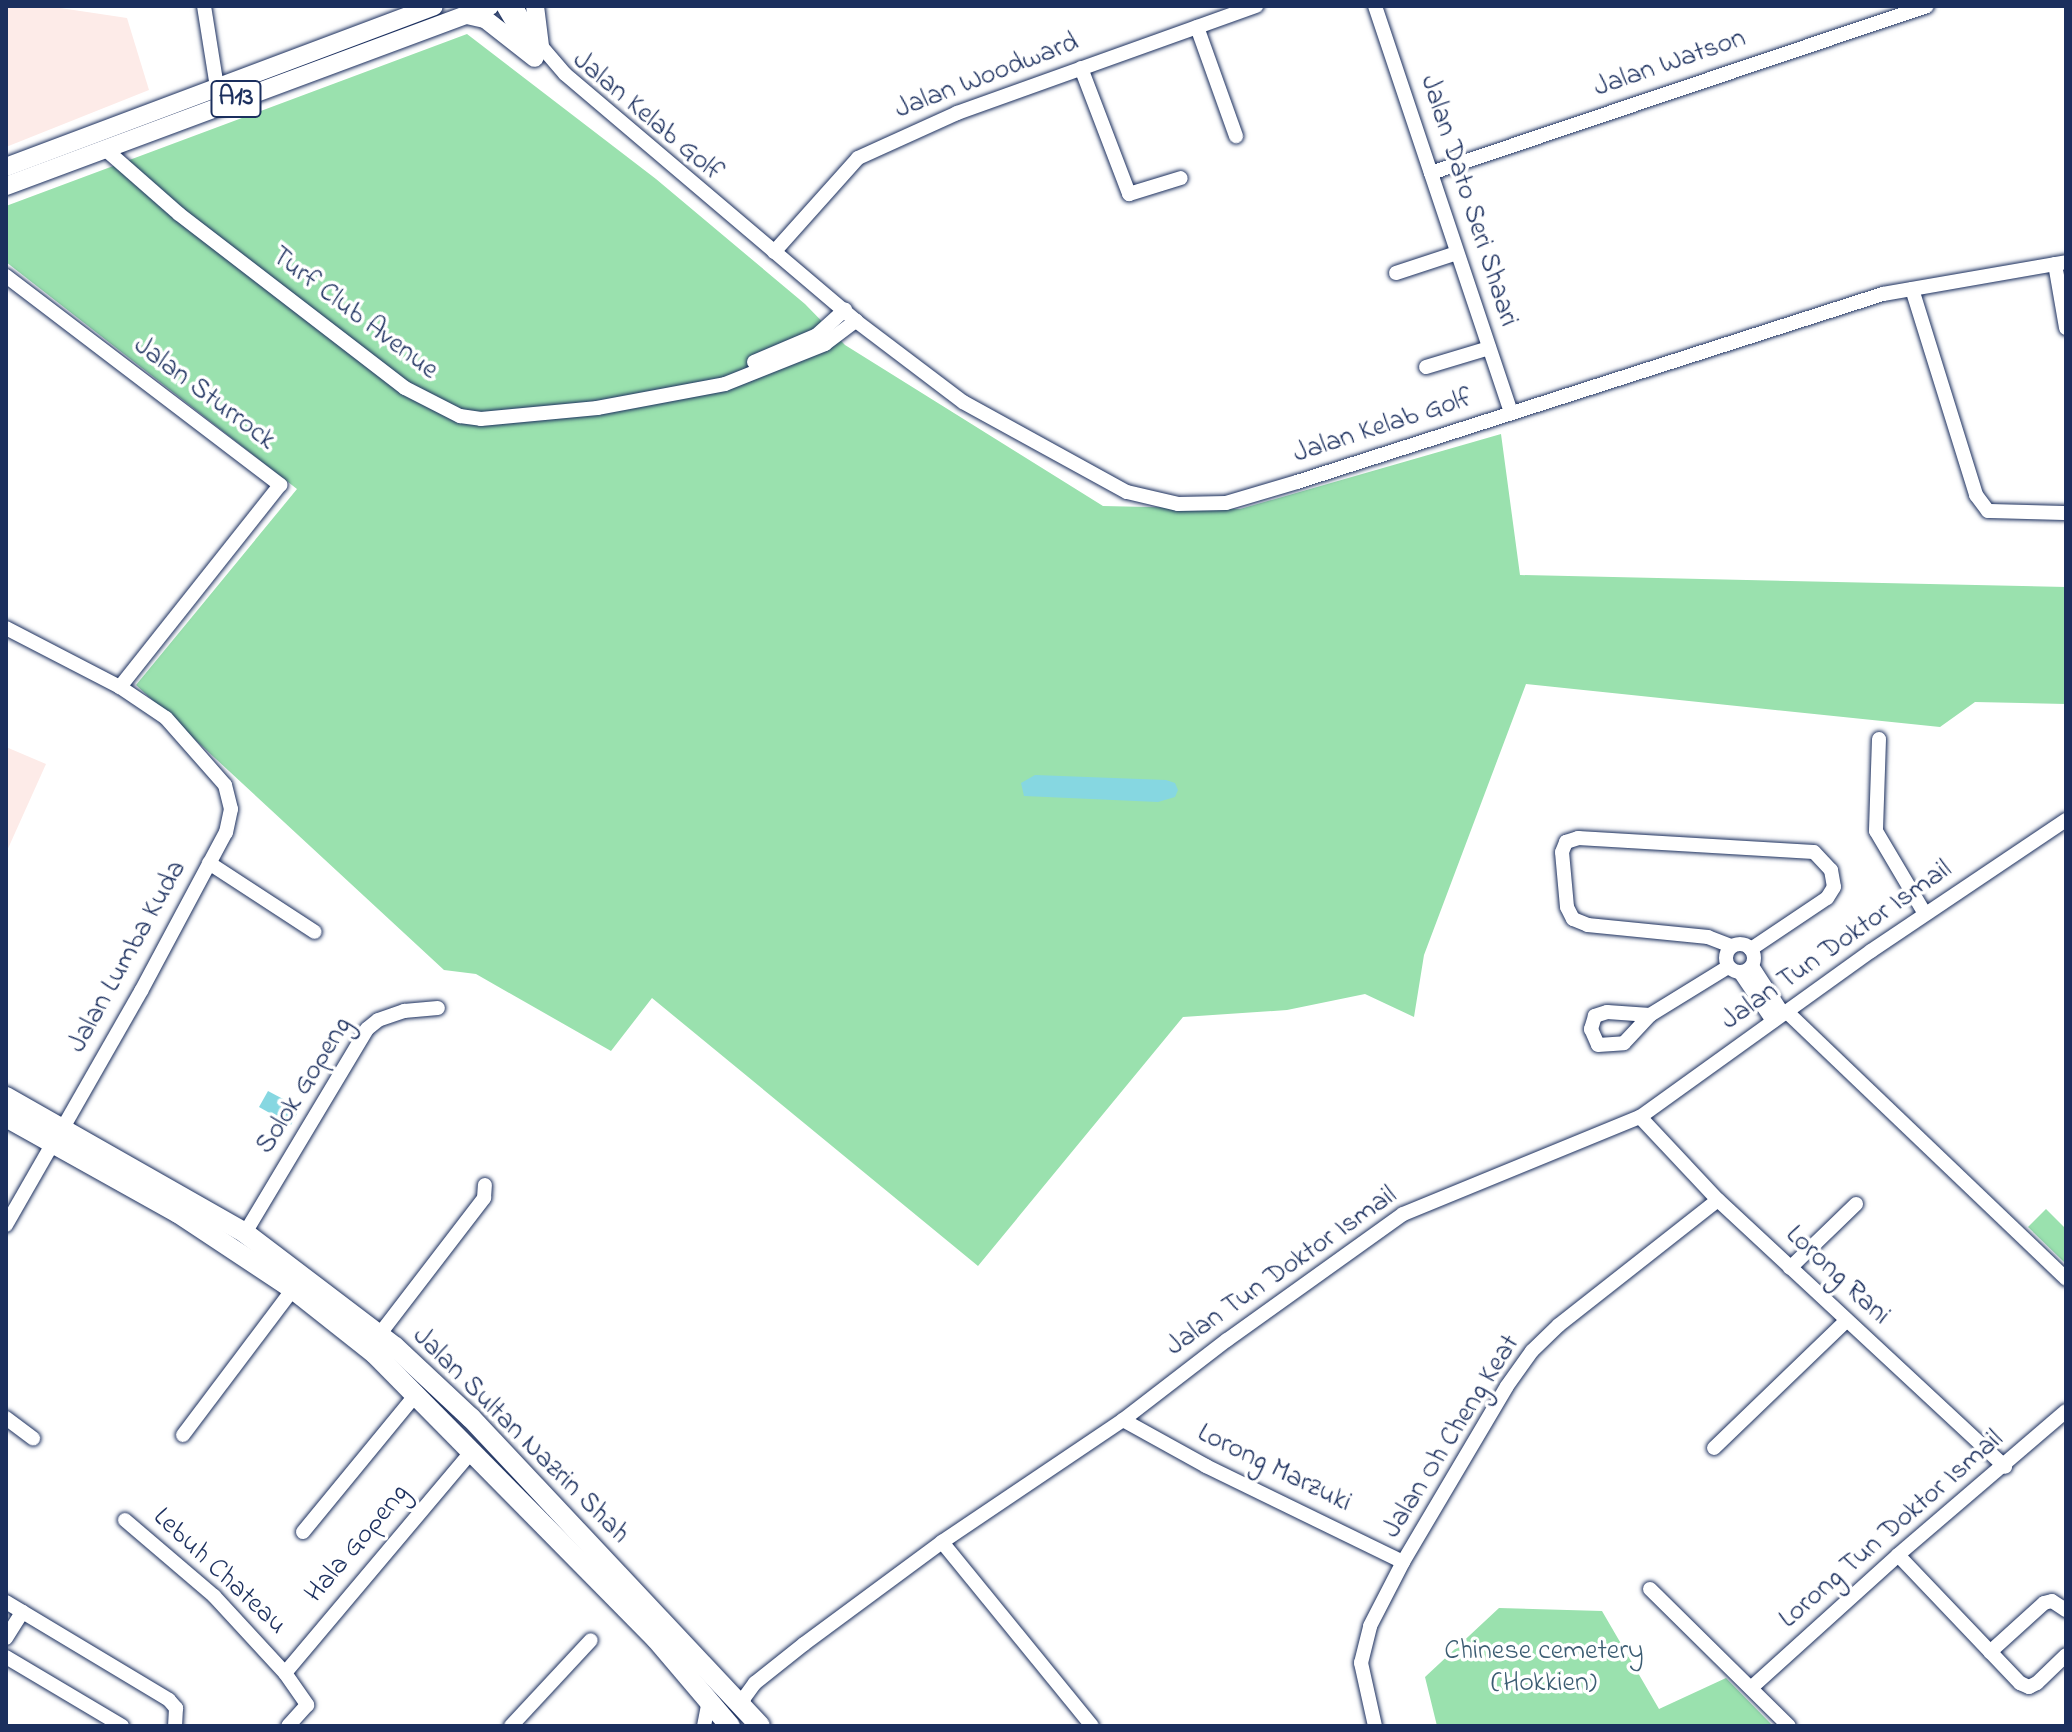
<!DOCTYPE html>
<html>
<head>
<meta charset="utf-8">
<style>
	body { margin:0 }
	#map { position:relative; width:2072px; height:1732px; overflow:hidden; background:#fff; font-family:"Indie Flower",sans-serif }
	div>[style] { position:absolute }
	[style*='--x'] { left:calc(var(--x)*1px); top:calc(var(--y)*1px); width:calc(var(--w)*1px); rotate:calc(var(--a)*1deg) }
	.built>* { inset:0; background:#fdebe8 }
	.green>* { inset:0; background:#9ae1ae }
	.water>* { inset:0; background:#86d7e1 }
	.roads { filter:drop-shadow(0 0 2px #1b2f5e) drop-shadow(0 0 2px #1b2f5e) }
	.minor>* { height:14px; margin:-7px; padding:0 7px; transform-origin:7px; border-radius:7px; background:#fff }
	.minor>.ring { margin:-7px; padding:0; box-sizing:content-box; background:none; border:14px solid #fff; border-radius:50% }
	.major>* { height:18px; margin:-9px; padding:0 9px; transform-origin:9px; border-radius:9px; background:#fff }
	.highway>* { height:20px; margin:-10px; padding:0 10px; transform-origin:10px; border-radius:10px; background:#fff }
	span { translate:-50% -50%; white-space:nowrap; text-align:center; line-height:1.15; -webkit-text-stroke:7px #fff; paint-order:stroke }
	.shield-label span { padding:2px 6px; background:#fff; border:2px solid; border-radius:6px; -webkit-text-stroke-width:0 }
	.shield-label { font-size:26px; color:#1b2f5e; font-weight:700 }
	.street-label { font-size:28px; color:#1b2f5e }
	.park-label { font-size:28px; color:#3b5c72 }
	.frame { position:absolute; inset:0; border:8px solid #1b2f5e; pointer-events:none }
</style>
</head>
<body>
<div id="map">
	<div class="built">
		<i style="clip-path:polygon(6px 6px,47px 6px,127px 18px,149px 90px,6px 147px)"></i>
		<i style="clip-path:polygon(6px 747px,46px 764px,6px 853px)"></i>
	</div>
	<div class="green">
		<i style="clip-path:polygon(467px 34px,656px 179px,805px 304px,845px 345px,1103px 506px,1240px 509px,1501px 434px,1520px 575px,2066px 587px,2066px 704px,1975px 702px,1940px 727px,1526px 684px,1424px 955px,1414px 1017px,1365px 994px,1287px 1010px,1183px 1017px,978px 1266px,652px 998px,611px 1051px,476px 974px,444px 970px,136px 685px,297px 489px,6px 262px,6px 206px)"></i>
		<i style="clip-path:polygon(2046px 1209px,2066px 1229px,2066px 1264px,2028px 1227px)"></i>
		<i style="clip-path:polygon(1499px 1608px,1602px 1611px,1659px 1709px,1726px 1678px,1773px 1726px,1437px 1726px,1425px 1677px)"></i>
	</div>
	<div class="water">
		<i style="clip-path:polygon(1035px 775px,1166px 780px,1175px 783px,1178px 790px,1175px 797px,1158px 802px,1024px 796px,1021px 783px)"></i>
		<i style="clip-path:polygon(268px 1091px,300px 1108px,291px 1125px,259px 1107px)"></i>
	</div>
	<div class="roads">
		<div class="minor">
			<i style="--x:204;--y:6;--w:82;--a:80.9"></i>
			<i style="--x:503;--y:6;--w:45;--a:59.5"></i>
			<i style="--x:516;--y:6;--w:29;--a:63"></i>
			<i style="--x:529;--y:32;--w:55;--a:49.4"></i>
			<i style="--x:565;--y:74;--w:382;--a:40.3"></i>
			<i style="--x:856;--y:321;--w:134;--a:37.1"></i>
			<i style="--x:963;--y:402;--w:187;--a:28.8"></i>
			<i style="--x:1127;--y:492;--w:52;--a:13.2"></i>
			<i style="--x:1178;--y:504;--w:48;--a:-1.2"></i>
			<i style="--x:1226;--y:503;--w:74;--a:-16.5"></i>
			<i style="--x:1297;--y:482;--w:615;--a:-17.79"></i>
			<i style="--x:1883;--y:294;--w:186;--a:-9.9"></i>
			<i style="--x:1375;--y:6;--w:429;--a:71.5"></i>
			<i style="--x:1197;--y:27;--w:116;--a:70.3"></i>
			<i style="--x:1081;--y:68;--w:135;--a:69.1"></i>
			<i style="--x:1129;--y:194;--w:54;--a:-17.1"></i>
			<i style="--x:105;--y:149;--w:98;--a:41.3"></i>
			<i style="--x:179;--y:214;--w:285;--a:37.6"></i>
			<i style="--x:405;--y:388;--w:62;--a:27"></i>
			<i style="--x:460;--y:416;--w:21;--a:8"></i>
			<i style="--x:481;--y:419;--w:117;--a:-5.4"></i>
			<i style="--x:597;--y:408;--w:130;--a:-10.6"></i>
			<i style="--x:725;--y:384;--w:108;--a:-21.8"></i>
			<i style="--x:825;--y:344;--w:39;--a:-37"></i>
			<i style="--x:1431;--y:173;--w:523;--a:-18.61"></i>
			<i style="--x:774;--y:252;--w:126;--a:-48.2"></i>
			<i style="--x:858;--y:158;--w:109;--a:-24.4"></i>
			<i style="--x:957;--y:113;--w:318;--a:-19.7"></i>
			<i style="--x:2055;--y:264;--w:65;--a:80.2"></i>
			<i style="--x:1396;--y:273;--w:64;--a:-18.2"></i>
			<i style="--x:6;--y:276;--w:345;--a:37.3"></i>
			<i style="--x:280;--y:485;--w:258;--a:128.4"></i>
			<i style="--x:1912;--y:289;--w:216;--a:72.7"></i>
			<i style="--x:1976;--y:495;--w:20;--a:53"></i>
			<i style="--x:1988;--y:511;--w:78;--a:1.5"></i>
			<i style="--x:754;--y:362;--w:69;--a:-23.2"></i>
			<i style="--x:817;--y:335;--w:38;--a:-42"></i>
			<i style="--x:1426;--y:367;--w:66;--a:-16.8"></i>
			<i style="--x:6;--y:628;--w:128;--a:27.4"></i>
			<i style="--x:120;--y:687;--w:55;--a:34"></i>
			<i style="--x:166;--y:718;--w:89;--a:48.6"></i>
			<i style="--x:225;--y:785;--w:25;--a:76"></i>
			<i style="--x:231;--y:809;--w:24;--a:102"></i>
			<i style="--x:226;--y:832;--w:180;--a:118.1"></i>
			<i style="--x:141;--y:991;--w:158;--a:119.7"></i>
			<i style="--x:1879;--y:739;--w:92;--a:91.9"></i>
			<i style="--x:1876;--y:831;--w:96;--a:59.4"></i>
			<i style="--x:209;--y:863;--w:126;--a:33.1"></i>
			<i class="ring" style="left:1726px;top:944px;width:14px;height:14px"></i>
			<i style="--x:1731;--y:946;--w:25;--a:-159"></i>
			<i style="--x:1708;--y:937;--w:121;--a:-174.3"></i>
			<i style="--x:1588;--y:925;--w:16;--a:-158"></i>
			<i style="--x:1573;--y:919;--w:13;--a:-117"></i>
			<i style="--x:1567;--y:907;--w:55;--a:-95.2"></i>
			<i style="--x:1562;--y:852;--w:11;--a:-68"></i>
			<i style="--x:1566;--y:842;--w:13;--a:-18"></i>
			<i style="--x:1578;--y:838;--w:236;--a:3.4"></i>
			<i style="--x:1814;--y:852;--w:25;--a:47"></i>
			<i style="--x:1831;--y:870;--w:17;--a:80"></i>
			<i style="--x:1834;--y:887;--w:13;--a:122"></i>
			<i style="--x:1827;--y:898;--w:92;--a:146.1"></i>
			<i style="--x:1752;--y:966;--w:57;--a:57.1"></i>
			<i style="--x:1740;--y:972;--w:59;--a:56"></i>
			<i style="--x:1787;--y:1012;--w:386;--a:43.7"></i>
			<i style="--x:1650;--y:1015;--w:43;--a:-176"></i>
			<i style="--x:1607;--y:1012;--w:13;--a:162"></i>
			<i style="--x:1595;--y:1016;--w:14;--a:107"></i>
			<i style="--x:1591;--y:1029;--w:17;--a:66"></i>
			<i style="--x:1598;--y:1045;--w:26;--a:-4"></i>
			<i style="--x:1624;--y:1043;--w:38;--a:-47"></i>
			<i style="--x:1650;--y:1015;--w:92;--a:-31.6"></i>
			<i style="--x:1640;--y:1117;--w:114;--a:46.8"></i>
			<i style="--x:1718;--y:1200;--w:392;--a:42.9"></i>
			<i style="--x:6;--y:1225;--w:95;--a:-60.2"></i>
			<i style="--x:245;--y:1233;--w:238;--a:-59.1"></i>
			<i style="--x:367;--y:1029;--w:14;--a:-39"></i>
			<i style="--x:378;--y:1020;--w:28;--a:-19"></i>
			<i style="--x:404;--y:1011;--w:34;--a:-5"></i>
			<i style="--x:1790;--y:1268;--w:92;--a:-44.1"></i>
			<i style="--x:379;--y:1335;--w:173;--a:-52.5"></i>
			<i style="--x:484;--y:1198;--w:13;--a:-86"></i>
			<i style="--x:6;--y:1418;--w:34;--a:37"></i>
			<i style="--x:1123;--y:1420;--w:95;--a:29"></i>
			<i style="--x:1206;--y:1466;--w:219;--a:26"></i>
			<i style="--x:183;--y:1435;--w:183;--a:-53"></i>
			<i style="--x:1714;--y:1448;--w:183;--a:-43.9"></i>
			<i style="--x:125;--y:1520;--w:117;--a:40.5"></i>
			<i style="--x:214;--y:1596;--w:105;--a:47.3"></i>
			<i style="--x:285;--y:1673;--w:39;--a:55"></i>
			<i style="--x:307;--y:1705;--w:28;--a:132"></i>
			<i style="--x:303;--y:1532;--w:180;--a:-50.6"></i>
			<i style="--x:942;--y:1542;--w:237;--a:50.8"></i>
			<i style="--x:1898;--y:1555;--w:177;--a:46.4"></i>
			<i style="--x:2020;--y:1683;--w:10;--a:24"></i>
			<i style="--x:2029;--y:1687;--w:9;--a:-27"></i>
			<i style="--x:2037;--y:1683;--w:40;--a:-44"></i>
			<i style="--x:1650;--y:1589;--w:195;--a:44.6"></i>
			<i style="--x:6;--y:1602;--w:190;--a:31"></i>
			<i style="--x:169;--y:1700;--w:11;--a:49"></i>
			<i style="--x:176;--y:1708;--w:18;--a:93"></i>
			<i style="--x:6;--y:1638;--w:31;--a:-58"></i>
			<i style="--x:1990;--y:1652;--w:73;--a:-42.2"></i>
			<i style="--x:2044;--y:1603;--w:8;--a:-14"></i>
			<i style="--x:2052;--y:1601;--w:17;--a:33"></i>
			<i style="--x:6;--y:1657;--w:135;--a:30.7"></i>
			<i style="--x:285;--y:1673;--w:292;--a:-49.9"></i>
			<i style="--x:1751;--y:1688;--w:198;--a:-42.1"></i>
			<i style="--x:1898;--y:1555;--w:221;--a:-40.6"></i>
			<i style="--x:742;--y:1707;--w:9;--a:-77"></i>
			<i style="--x:744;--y:1698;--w:19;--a:-54"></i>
			<i style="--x:755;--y:1683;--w:63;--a:-38.5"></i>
			<i style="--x:804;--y:1644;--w:172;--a:-36.5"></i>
			<i style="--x:942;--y:1542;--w:218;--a:-34"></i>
			<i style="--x:1123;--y:1420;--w:131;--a:-37.6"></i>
			<i style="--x:1227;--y:1340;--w:216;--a:-35.6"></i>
			<i style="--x:1403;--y:1214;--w:256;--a:-22.3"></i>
			<i style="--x:1640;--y:1117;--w:284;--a:-35.7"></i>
			<i style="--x:1871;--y:951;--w:235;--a:-33.9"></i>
			<i style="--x:511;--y:1726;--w:117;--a:-47.1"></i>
			<i style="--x:704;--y:1726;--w:25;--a:-79"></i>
			<i style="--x:1375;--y:1726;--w:65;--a:-102.5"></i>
			<i style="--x:1361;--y:1663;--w:38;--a:-76"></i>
			<i style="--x:1370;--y:1626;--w:72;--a:-62.7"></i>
			<i style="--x:1403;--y:1562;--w:204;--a:-59.4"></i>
			<i style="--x:1507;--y:1386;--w:43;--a:-54.5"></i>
			<i style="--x:1532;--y:1351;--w:37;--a:-44"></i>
			<i style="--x:1559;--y:1325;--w:202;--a:-38.2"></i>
		</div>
		<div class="major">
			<i style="--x:535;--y:6;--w:40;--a:82.9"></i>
			<i style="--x:467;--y:15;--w:18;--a:13"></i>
			<i style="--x:485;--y:19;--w:63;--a:38"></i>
			<i style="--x:6;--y:167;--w:457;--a:-20.6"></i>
			<i style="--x:6;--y:186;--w:516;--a:-20.4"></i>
		</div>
		<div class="highway">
			<i style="--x:6;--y:1097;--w:275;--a:29.6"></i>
			<i style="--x:245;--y:1233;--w:188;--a:37.2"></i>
			<i style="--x:395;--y:1347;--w:104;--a:43.1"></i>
			<i style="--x:471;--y:1418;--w:422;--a:46.8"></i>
			<i style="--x:6;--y:1117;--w:197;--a:29.2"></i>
			<i style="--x:178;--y:1213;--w:138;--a:33.5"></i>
			<i style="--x:293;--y:1289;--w:105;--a:38.4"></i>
			<i style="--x:375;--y:1354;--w:400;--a:45.4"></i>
			<i style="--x:656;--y:1639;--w:114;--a:49.6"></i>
		</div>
	</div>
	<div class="shield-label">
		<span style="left:236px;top:99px">A13</span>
	</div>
	<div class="street-label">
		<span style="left:1670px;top:64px;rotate:-19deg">Jalan Watson</span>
		<span style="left:987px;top:77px;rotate:-21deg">Jalan Woodward</span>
		<span style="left:647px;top:117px;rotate:40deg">Jalan Kelab Golf</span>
		<span style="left:1468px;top:201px;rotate:72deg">Jalan Dato Seri Shaari</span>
		<span style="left:354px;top:314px;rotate:37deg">Turf Club Avenue</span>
		<span style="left:204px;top:394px;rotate:37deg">Jalan Sturrock</span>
		<span style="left:1383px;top:427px;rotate:-18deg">Jalan Kelab Golf</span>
		<span style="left:1837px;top:946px;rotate:-35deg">Jalan Tun Doktor Ismail</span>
		<span style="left:128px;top:957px;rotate:-61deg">Jalan Lumba Kuda</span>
		<span style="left:305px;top:1086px;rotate:-58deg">Solok Gopeng</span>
		<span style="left:1282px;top:1272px;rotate:-35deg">Jalan Tun Doktor Ismail</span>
		<span style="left:1837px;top:1276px;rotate:43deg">Lorong Rani</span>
		<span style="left:520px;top:1436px;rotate:45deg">Jalan Sultan Nazrin Shah</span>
		<span style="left:1452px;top:1437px;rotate:-58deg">Jalan Oh Cheng Keat</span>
		<span style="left:1274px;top:1469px;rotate:26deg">Lorong Marzuki</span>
		<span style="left:1892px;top:1530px;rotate:-41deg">Lorong Tun Doktor Ismail</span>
		<span style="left:358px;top:1544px;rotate:-50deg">Hala Gopeng</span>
		<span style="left:219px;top:1572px;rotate:43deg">Lebuh Chateau</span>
	</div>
	<div class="park-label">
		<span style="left:1544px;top:1668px">Chinese cemetery<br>(Hokkien)</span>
	</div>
	<div class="frame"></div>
</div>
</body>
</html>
